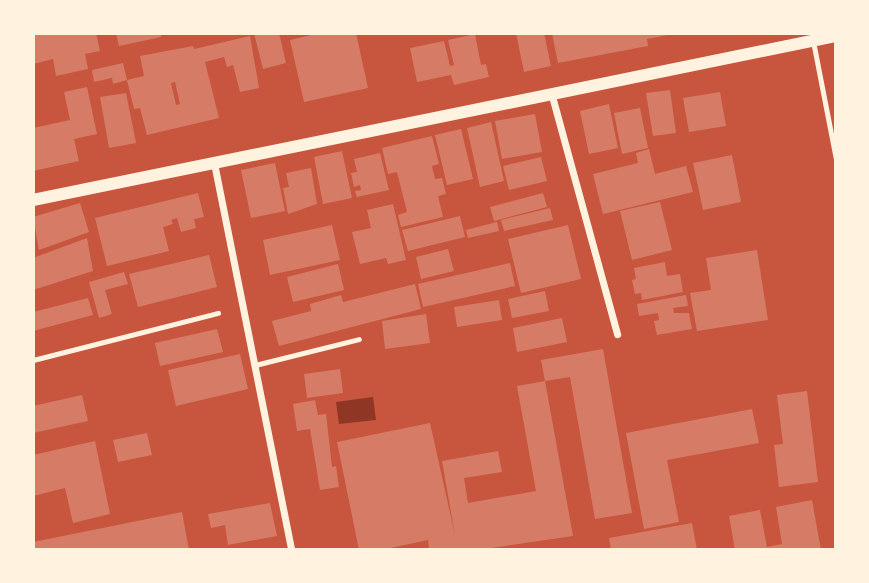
<!DOCTYPE html>
<html>
<head>
<meta charset="utf-8">
<style>
	body { margin:0 }
	#map { position:relative; width:869px; height:583px; overflow:hidden; background:#c8553d; font-family:"Fira Sans",sans-serif }
	div>[style] { position:absolute }
	[style*='--x'] { left:calc(var(--x)*1px); top:calc(var(--y)*1px); width:calc(var(--w)*1px); rotate:calc(var(--a)*1deg) }
	.water>* { inset:0; background:#8f3625 }
	.building>* { inset:0; background:#d67c66 }
	.service>* { height:5px; margin:-2.5px; padding:0 2.5px; transform-origin:2.5px; border-radius:2.5px; background:#fff3e0 }
	.minor>* { height:7px; margin:-3.5px; padding:0 3.5px; transform-origin:3.5px; border-radius:3.5px; background:#fff3e0 }
	.tertiary>* { height:12px; margin:-6px; padding:0 6px; transform-origin:6px; border-radius:6px; background:#fff3e0 }
	span { translate:-50% -50%; white-space:nowrap; text-align:center; line-height:1.15; -webkit-text-stroke:5px #fff3e0; paint-order:stroke }
	.frame { position:absolute; inset:0; border:35px solid #fff3e0; pointer-events:none }
</style>
</head>
<body>
<div id="map">
	<div class="water">
		<i style="clip-path:polygon(373px 397px,376px 420px,339px 424px,336px 402px)"></i>
	</div>
	<div class="building">
		<i style="clip-path:polygon(33px 33px,96px 33px,100px 51px,85px 54px,88px 69px,56px 76px,53px 59px,33px 64px)"></i>
		<i style="clip-path:polygon(116px 33px,160px 33px,161px 37px,119px 46px)"></i>
		<i style="clip-path:polygon(254px 33px,279px 33px,286px 63px,263px 69px)"></i>
		<i style="clip-path:polygon(320px 33px,356px 33px,368px 88px,304px 102px,290px 40px)"></i>
		<i style="clip-path:polygon(516px 33px,544px 33px,551px 66px,524px 72px)"></i>
		<i style="clip-path:polygon(552px 33px,668px 33px,668px 35px,647px 39px,648px 46px,558px 63px)"></i>
		<i style="clip-path:polygon(475px 34px,481px 65px,486px 64px,489px 77px,454px 85px,451px 75px,417px 82px,410px 48px,444px 41px,450px 66px,454px 65px,448px 40px)"></i>
		<i style="clip-path:polygon(evenodd,250px 36px,259px 88px,240px 92px,233px 65px,227px 67px,224px 57px,205px 62px,219px 118px,147px 135px,140px 108px,134px 109px,127px 80px,144px 76px,140px 56px,193px 46px,194px 49px,250px 36px,175px 82px,180px 104px,176px 105px,171px 83px,175px 82px)"></i>
		<i style="clip-path:polygon(123px 63px,127px 80px,113px 84px,112px 78px,94px 82px,92px 70px)"></i>
		<i style="clip-path:polygon(87px 87px,97px 134px,74px 139px,79px 161px,33px 171px,33px 128px,70px 120px,64px 92px)"></i>
		<i style="clip-path:polygon(670px 90px,676px 133px,653px 136px,646px 93px)"></i>
		<i style="clip-path:polygon(720px 92px,726px 126px,689px 132px,683px 98px)"></i>
		<i style="clip-path:polygon(126px 93px,136px 143px,109px 148px,100px 97px)"></i>
		<i style="clip-path:polygon(609px 104px,618px 148px,589px 154px,580px 111px)"></i>
		<i style="clip-path:polygon(640px 108px,648px 148px,622px 154px,614px 113px)"></i>
		<i style="clip-path:polygon(535px 114px,542px 152px,502px 159px,495px 121px)"></i>
		<i style="clip-path:polygon(491px 122px,504px 181px,480px 187px,467px 128px)"></i>
		<i style="clip-path:polygon(461px 129px,473px 179px,447px 185px,435px 135px)"></i>
		<i style="clip-path:polygon(432px 136px,439px 164px,432px 166px,435px 179px,442px 178px,446px 194px,438px 196px,443px 217px,401px 227px,398px 215px,407px 212px,397px 172px,388px 174px,382px 148px)"></i>
		<i style="clip-path:polygon(649px 149px,655px 174px,686px 166px,693px 192px,603px 214px,593px 174px,638px 163px,636px 153px)"></i>
		<i style="clip-path:polygon(342px 151px,352px 198px,323px 204px,314px 157px)"></i>
		<i style="clip-path:polygon(380px 153px,389px 190px,357px 197px,355px 191px,361px 190px,360px 185px,354px 187px,351px 173px,357px 172px,354px 159px)"></i>
		<i style="clip-path:polygon(732px 155px,741px 202px,703px 210px,693px 163px)"></i>
		<i style="clip-path:polygon(541px 157px,547px 181px,509px 190px,503px 166px)"></i>
		<i style="clip-path:polygon(275px 163px,285px 211px,251px 218px,241px 170px)"></i>
		<i style="clip-path:polygon(311px 168px,317px 204px,288px 214px,283px 188px,289px 187px,286px 173px)"></i>
		<i style="clip-path:polygon(198px 193px,204px 217px,194px 219px,196px 228px,181px 232px,177px 218px,171px 220px,173px 224px,163px 227px,169px 251px,107px 266px,95px 218px)"></i>
		<i style="clip-path:polygon(543px 193px,547px 207px,494px 221px,490px 207px)"></i>
		<i style="clip-path:polygon(660px 202px,672px 250px,632px 260px,620px 211px)"></i>
		<i style="clip-path:polygon(80px 203px,89px 232px,39px 250px,33px 217px)"></i>
		<i style="clip-path:polygon(393px 204px,406px 260px,388px 264px,386px 258px,360px 264px,352px 232px,371px 228px,367px 210px)"></i>
		<i style="clip-path:polygon(550px 208px,553px 220px,504px 231px,501px 220px)"></i>
		<i style="clip-path:polygon(460px 216px,465px 237px,408px 251px,402px 230px)"></i>
		<i style="clip-path:polygon(497px 222px,499px 231px,468px 238px,466px 230px)"></i>
		<i style="clip-path:polygon(332px 225px,340px 260px,270px 275px,263px 240px)"></i>
		<i style="clip-path:polygon(568px 225px,581px 279px,521px 293px,508px 239px)"></i>
		<i style="clip-path:polygon(87px 238px,93px 271px,33px 290px,33px 258px)"></i>
		<i style="clip-path:polygon(448px 249px,454px 271px,421px 279px,416px 257px)"></i>
		<i style="clip-path:polygon(757px 250px,768px 320px,697px 331px,690px 293px,711px 290px,706px 258px)"></i>
		<i style="clip-path:polygon(209px 255px,217px 287px,138px 307px,129px 274px)"></i>
		<i style="clip-path:polygon(665px 262px,667px 276px,680px 274px,683px 292px,642px 300px,641px 293px,635px 294px,632px 280px,636px 279px,634px 268px)"></i>
		<i style="clip-path:polygon(510px 263px,515px 286px,423px 307px,418px 284px)"></i>
		<i style="clip-path:polygon(338px 264px,344px 290px,293px 302px,287px 277px)"></i>
		<i style="clip-path:polygon(124px 272px,128px 284px,105px 290px,112px 314px,99px 318px,89px 282px)"></i>
		<i style="clip-path:polygon(415px 284px,421px 309px,279px 346px,272px 321px,311px 311px,310px 304px,341px 295px,343px 302px)"></i>
		<i style="clip-path:polygon(545px 291px,549px 311px,512px 318px,508px 299px)"></i>
		<i style="clip-path:polygon(686px 295px,688px 306px,673px 308px,674px 313px,689px 313px,692px 329px,657px 335px,654px 321px,659px 320px,658px 313px,639px 316px,637px 304px)"></i>
		<i style="clip-path:polygon(88px 298px,93px 315px,33px 331px,33px 312px)"></i>
		<i style="clip-path:polygon(499px 300px,502px 320px,457px 327px,454px 307px)"></i>
		<i style="clip-path:polygon(426px 314px,430px 343px,385px 349px,382px 321px)"></i>
		<i style="clip-path:polygon(562px 318px,567px 342px,517px 352px,513px 328px)"></i>
		<i style="clip-path:polygon(217px 329px,223px 352px,160px 366px,155px 343px)"></i>
		<i style="clip-path:polygon(603px 349px,632px 513px,595px 519px,570px 377px,545px 381px,541px 360px)"></i>
		<i style="clip-path:polygon(240px 354px,248px 389px,176px 406px,168px 370px)"></i>
		<i style="clip-path:polygon(340px 369px,343px 393px,307px 398px,304px 374px)"></i>
		<i style="clip-path:polygon(545px 381px,573px 536px,478px 550px,429px 550px,428px 540px,381px 550px,359px 550px,337px 442px,430px 423px,455px 535px,442px 461px,498px 451px,502px 472px,464px 478px,468px 503px,536px 491px,517px 386px)"></i>
		<i style="clip-path:polygon(807px 391px,818px 482px,779px 487px,774px 445px,783px 444px,777px 395px)"></i>
		<i style="clip-path:polygon(82px 395px,88px 421px,33px 433px,33px 406px)"></i>
		<i style="clip-path:polygon(315px 400px,318px 415px,326px 414px,332px 467px,336px 466px,339px 487px,320px 490px,310px 429px,297px 431px,293px 404px)"></i>
		<i style="clip-path:polygon(752px 409px,759px 443px,667px 460px,679px 522px,644px 529px,626px 433px)"></i>
		<i style="clip-path:polygon(147px 433px,152px 455px,118px 462px,113px 440px)"></i>
		<i style="clip-path:polygon(95px 441px,110px 514px,73px 523px,65px 488px,33px 496px,33px 455px)"></i>
		<i style="clip-path:polygon(812px 500px,821px 550px,735px 550px,729px 516px,760px 510px,767px 547px,782px 544px,776px 507px)"></i>
		<i style="clip-path:polygon(270px 503px,277px 536px,228px 545px,225px 525px,211px 528px,208px 514px)"></i>
		<i style="clip-path:polygon(182px 512px,189px 550px,33px 550px,33px 542px)"></i>
		<i style="clip-path:polygon(692px 523px,697px 550px,611px 550px,609px 538px)"></i>
	</div>
	<div class="service">
		<i style="--x:813;--y:41;--w:120;--a:79"></i>
		<i style="--x:33;--y:360;--w:191;--a:-14.3"></i>
		<i style="--x:255;--y:365;--w:107;--a:-14"></i>
	</div>
	<div class="minor">
		<i style="--x:552;--y:96;--w:247;--a:74.7"></i>
		<i style="--x:214;--y:163;--w:395;--a:78.7"></i>
	</div>
	<div class="tertiary">
		<i style="--x:33;--y:200;--w:820;--a:-11.54"></i>
	</div>
	<div class="frame"></div>
</div>
</body>
</html>
